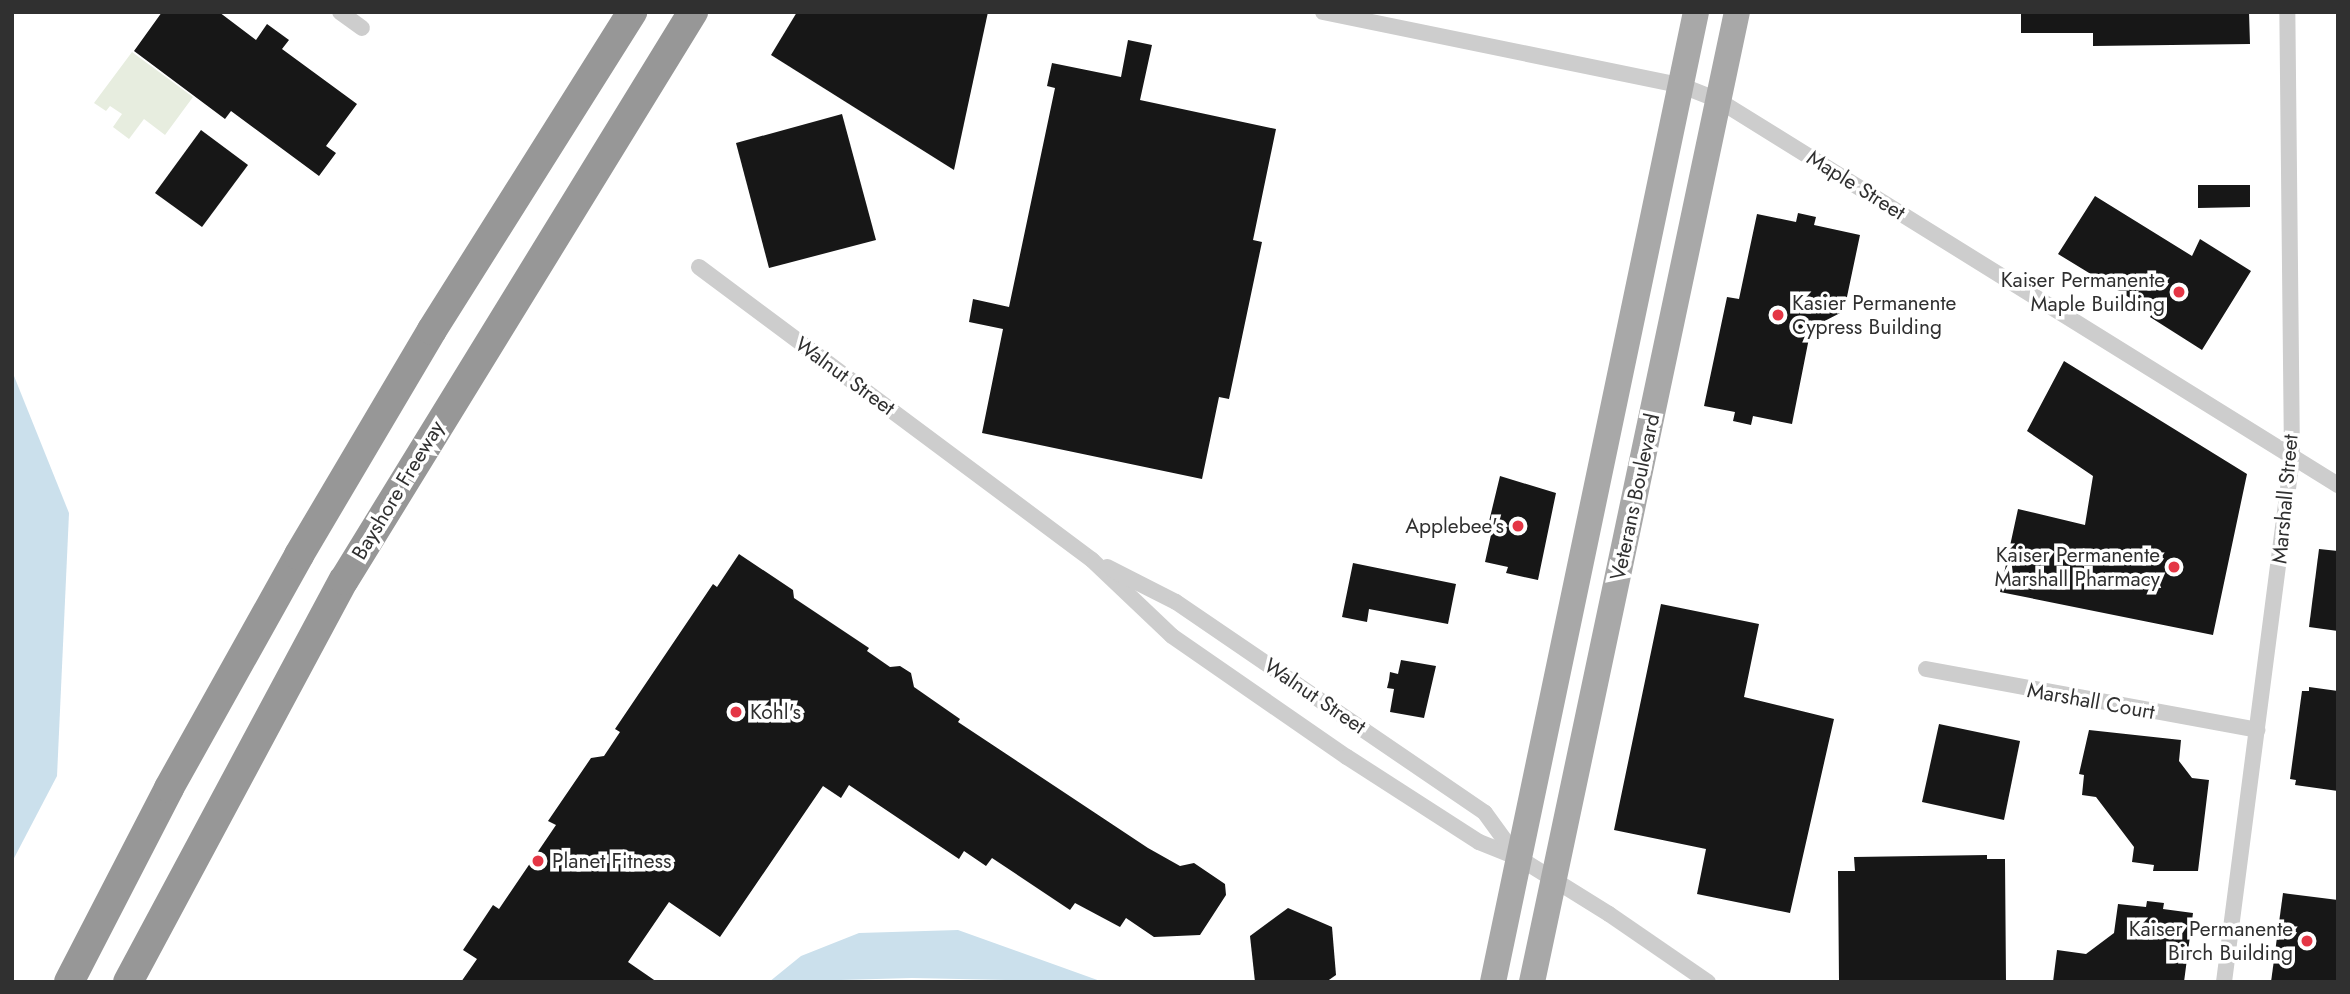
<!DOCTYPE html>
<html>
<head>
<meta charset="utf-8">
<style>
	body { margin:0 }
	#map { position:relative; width:2350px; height:994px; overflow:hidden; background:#fff; font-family:Jost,sans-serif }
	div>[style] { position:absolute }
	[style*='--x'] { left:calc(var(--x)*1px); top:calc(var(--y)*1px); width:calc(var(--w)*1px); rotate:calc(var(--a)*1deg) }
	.green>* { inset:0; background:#e7eddf }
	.water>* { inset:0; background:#cbe0ec }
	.building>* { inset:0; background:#171717 }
	.minor>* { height:16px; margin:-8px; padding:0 8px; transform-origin:8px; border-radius:8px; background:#cdcdcd }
	.primary>* { height:26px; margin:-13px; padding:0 13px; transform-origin:13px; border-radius:13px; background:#a8a8a8 }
	.motorway>* { height:30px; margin:-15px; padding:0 15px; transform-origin:15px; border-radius:15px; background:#979797 }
	.dots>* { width:19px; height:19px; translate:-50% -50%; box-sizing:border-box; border:4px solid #fff; border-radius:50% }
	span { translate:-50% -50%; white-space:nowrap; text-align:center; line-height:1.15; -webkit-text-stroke:7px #fff; paint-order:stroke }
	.street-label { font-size:21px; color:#303030 }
	.poi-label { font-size:21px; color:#303030 }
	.right { translate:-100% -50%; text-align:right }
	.left { translate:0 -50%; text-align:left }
	.frame { position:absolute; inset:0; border:14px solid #303030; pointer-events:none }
</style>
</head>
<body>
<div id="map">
	<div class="green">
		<i style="clip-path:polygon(132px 52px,193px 97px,165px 135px,144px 119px,129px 139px,113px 127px,122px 114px,110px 106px,106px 111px,94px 103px)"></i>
	</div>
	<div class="water">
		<i style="clip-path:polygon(12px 371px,69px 513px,57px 776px,12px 862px)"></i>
		<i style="clip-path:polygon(958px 930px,1103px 982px,912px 978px,769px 982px,801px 956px,859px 933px)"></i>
	</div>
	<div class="building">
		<i style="clip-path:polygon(162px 12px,219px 12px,256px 40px,267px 24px,289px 40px,282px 49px,357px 104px,326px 146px,336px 153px,319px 176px,231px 111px,225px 119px,134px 51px)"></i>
		<i style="clip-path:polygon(797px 12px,988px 12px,954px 170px,771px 55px)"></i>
		<i style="clip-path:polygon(2021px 12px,2249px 12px,2250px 44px,2093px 46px,2093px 33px,2021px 33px)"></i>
		<i style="clip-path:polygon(1128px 40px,1152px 45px,1140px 100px,1276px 129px,1253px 240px,1262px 242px,1229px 399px,1219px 397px,1202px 479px,982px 433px,1003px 329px,969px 322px,973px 299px,1009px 307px,1055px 88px,1047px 86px,1052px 63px,1121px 77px)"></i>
		<i style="clip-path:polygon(842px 114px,876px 240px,769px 268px,736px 143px)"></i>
		<i style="clip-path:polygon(201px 130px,248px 165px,202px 227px,155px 193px)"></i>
		<i style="clip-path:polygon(2198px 185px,2250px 185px,2250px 207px,2198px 208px)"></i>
		<i style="clip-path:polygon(2095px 196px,2192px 256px,2200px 239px,2251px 271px,2202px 350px,2150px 317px,2153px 312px,2058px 254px)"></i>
		<i style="clip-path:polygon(1798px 213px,1816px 217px,1814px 225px,1860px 235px,1844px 311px,1811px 328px,1792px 424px,1753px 416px,1751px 425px,1733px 421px,1735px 412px,1704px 406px,1727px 297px,1739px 299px,1757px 214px,1796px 222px)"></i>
		<i style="clip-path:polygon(2064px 361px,2247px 474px,2213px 635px,2000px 592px,2018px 509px,2085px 525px,2093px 476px,2027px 431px)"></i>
		<i style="clip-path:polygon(1500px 476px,1556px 493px,1538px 580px,1506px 573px,1508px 567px,1485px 562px,1491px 535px,1486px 534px)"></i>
		<i style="clip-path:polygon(2319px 549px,2338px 551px,2338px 631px,2309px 627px)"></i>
		<i style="clip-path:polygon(739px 554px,793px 590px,794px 598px,869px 648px,867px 651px,890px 667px,900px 666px,911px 673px,914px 687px,960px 719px,958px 722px,1148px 848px,1180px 866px,1194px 863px,1225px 884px,1226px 895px,1200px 935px,1154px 937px,1126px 918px,1120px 927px,1075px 903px,1070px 910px,992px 858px,986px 866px,964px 851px,959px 859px,849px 785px,841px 798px,823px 786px,720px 937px,669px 902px,628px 962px,657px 982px,461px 982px,477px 959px,463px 950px,493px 905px,499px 909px,556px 825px,548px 821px,591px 758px,604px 756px,620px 732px,615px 729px,713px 584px,717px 587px)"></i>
		<i style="clip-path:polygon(1353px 563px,1456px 584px,1448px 624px,1369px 609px,1367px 622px,1342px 617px)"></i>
		<i style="clip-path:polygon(1661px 604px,1759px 624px,1744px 697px,1834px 719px,1790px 913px,1697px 894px,1706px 849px,1614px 830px)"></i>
		<i style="clip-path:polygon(1401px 660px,1436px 666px,1424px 718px,1390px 712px,1394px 689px,1387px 688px,1389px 680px,1390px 672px,1398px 674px)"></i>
		<i style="clip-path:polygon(2309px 687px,2338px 691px,2338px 791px,2295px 785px,2296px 780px,2290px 779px,2302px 691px,2309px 691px)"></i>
		<i style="clip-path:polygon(1939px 724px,2020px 741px,2004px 820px,1922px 802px)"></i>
		<i style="clip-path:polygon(2089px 730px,2181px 740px,2179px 761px,2192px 778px,2209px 780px,2198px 871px,2153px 871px,2154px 865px,2132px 862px,2134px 847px,2096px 797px,2082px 795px,2084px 775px,2079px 774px)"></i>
		<i style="clip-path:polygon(1987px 855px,1987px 859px,2005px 859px,2006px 982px,1839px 982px,1838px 871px,1855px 871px,1854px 857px)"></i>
		<i style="clip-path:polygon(2283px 893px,2338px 900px,2338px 982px,2271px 982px)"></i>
		<i style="clip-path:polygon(2147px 901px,2164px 903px,2163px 909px,2193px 913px,2184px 982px,2053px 982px,2057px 950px,2086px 954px,2114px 933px,2118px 904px,2146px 907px)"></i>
		<i style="clip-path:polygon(1288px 908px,1332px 927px,1336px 975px,1326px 982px,1255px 982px,1250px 936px)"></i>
	</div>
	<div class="minor">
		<i style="--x:340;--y:12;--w:27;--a:36"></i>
		<i style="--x:1323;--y:12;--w:364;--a:11.6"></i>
		<i style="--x:1680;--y:85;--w:41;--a:21.5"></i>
		<i style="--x:1718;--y:100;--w:730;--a:31.84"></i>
		<i style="--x:699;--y:267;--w:490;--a:36.7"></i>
		<i style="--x:1092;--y:560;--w:110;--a:43.5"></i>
		<i style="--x:1172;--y:636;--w:213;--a:34.7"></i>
		<i style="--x:1347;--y:757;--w:157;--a:32.8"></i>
		<i style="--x:1479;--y:842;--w:43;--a:21.8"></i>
		<i style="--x:1519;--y:858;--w:106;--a:31.9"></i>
		<i style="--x:1609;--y:914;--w:120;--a:34.5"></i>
		<i style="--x:1107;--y:567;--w:77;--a:26.9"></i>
		<i style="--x:1176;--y:602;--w:374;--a:34.3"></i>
		<i style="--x:1485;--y:813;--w:54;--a:54"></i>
		<i style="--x:1926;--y:669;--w:337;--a:10.4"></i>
		<i style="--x:2224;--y:982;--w:528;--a:-82.61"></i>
		<i style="--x:2292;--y:458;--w:446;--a:-90.6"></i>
	</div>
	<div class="primary">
		<i style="--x:1493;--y:982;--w:991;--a:-78.18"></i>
		<i style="--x:1532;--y:982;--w:991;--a:-78.07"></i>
	</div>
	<div class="motorway">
		<i style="--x:69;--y:982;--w:218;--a:-62.7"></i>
		<i style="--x:169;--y:788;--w:267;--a:-60.8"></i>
		<i style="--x:299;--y:555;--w:261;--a:-59.4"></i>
		<i style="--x:432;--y:330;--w:376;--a:-57.8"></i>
		<i style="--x:128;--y:982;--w:456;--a:-61.8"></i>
		<i style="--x:344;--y:580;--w:667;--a:-58.43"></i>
	</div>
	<div class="dots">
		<i style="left:2179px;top:292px;background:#e43645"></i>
		<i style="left:1778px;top:315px;background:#e43645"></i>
		<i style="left:1518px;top:526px;background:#e43645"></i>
		<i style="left:2174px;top:567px;background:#e43645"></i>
		<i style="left:736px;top:712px;background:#e43645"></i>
		<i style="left:538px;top:861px;background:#e43645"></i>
		<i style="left:2307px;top:941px;background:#e43645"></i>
	</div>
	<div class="street-label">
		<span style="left:1856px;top:185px;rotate:32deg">Maple Street</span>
		<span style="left:845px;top:376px;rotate:36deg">Walnut Street</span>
		<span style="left:398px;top:490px;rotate:-59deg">Bayshore Freeway</span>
		<span style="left:1635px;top:497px;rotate:-78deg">Veterans Boulevard</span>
		<span style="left:2285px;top:499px;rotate:-85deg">Marshall Street</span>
		<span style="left:1315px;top:696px;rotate:34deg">Walnut Street</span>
		<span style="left:2091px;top:701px;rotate:10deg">Marshall Court</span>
	</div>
	<div class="poi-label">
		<span class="right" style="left:2165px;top:292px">Kaiser Permanente<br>Maple Building</span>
		<span class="left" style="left:1792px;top:315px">Kasier Permanente<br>Cypress Building</span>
		<span class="right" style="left:1504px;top:526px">Applebee's</span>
		<span class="right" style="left:2160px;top:567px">Kaiser Permanente<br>Marshall Pharmacy</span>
		<span class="left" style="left:750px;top:712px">Kohl's</span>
		<span class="left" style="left:552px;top:861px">Planet Fitness</span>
		<span class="right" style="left:2293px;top:941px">Kaiser Permanente<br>Birch Building</span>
	</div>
	<div class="frame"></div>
</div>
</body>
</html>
